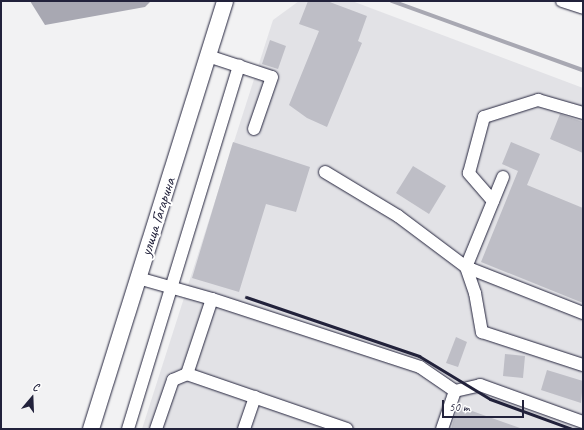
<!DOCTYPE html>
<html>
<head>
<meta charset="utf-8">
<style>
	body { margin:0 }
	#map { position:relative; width:584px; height:430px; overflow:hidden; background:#f2f2f3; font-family:Caveat,sans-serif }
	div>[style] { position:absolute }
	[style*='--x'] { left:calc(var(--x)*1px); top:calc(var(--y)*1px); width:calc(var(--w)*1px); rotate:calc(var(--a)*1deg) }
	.built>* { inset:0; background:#e2e2e6 }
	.water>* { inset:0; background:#a8a8b2 }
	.stream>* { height:3.5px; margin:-1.75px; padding:0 1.75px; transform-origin:1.75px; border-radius:1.75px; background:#a8a8b2 }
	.building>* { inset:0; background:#bebec6 }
	.roads { filter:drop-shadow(0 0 1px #22223b) drop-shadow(0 0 1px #22223b) }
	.minor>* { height:12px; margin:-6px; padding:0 6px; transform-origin:6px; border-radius:6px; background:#fff }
	.major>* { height:16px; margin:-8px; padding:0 8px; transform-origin:8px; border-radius:8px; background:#fff }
	.rail>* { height:3px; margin:-1.5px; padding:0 1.5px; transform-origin:1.5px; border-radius:1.5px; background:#22223b }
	span { translate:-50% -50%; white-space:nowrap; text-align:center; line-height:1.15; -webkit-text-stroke:4px #fff; paint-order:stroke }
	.street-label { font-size:16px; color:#22223b }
	.frame { position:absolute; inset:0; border:2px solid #22223b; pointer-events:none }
	.north { position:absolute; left:12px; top:378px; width:40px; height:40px; -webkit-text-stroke:3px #fff; paint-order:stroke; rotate:19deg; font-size:11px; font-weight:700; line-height:16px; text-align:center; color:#22223b }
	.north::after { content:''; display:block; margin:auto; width:14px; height:18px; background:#22223b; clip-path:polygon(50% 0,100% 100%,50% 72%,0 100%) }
	.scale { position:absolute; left:442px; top:400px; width:82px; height:18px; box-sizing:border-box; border:2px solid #22223b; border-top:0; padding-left:5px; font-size:12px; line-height:14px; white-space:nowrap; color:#22223b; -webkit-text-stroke:3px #fff; paint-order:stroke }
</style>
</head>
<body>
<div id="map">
	<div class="built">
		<i style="clip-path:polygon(299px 1px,352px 1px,583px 88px,583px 429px,142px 429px,273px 20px)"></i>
	</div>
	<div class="water">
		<i style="clip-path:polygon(30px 1px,151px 1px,145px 7px,45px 25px)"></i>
	</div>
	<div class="stream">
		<i style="--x:392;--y:1;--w:203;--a:19.9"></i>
	</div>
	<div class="building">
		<i style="clip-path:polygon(308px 1px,327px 1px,367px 16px,358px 41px,362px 43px,327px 127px,307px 118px,289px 105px,319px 31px,299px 24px)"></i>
		<i style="clip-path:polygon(270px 40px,286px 46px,278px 69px,262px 64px)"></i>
		<i style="clip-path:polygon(560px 114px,583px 122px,583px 153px,550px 139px)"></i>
		<i style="clip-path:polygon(233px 142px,310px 167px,296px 212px,266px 204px,239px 292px,192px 278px)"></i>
		<i style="clip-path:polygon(511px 142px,540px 154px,527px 185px,583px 208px,583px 303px,481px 262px,518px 171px,502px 164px)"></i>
		<i style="clip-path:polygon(413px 166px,446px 186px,429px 214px,396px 193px)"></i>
		<i style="clip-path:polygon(456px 337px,467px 342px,458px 367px,446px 363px)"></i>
		<i style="clip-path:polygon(505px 354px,525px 356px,523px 378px,503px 376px)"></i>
		<i style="clip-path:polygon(547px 370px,583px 381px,581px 403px,541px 390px)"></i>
		<i style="clip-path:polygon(458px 406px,520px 428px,520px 429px,451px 429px)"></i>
	</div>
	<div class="roads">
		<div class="minor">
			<i style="--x:562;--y:1;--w:22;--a:18"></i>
			<i style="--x:208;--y:56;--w:67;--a:18.2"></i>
			<i style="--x:272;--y:77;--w:55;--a:109.1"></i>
			<i style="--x:325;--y:172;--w:85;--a:31.1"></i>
			<i style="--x:398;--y:216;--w:85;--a:36.9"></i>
			<i style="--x:466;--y:267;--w:126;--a:21.5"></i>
			<i style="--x:503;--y:177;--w:97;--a:112.3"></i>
			<i style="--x:466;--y:267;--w:28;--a:71"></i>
			<i style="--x:475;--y:293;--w:40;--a:80"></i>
			<i style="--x:482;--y:332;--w:106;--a:18.1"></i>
			<i style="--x:493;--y:201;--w:37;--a:-131"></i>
			<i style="--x:469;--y:173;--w:58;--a:-75"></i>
			<i style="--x:484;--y:117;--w:57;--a:-17.5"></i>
			<i style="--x:538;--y:100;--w:47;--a:16.1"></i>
			<i style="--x:138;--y:278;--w:77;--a:15.8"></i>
			<i style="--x:187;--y:374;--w:79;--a:-71.6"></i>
			<i style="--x:212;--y:299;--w:219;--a:18.1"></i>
			<i style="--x:420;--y:367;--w:42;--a:34.4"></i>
			<i style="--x:455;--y:391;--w:40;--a:108.9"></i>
			<i style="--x:455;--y:391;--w:26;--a:-13"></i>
			<i style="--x:480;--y:385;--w:109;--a:19.8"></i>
			<i style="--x:128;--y:429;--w:380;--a:-73"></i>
			<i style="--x:156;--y:429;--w:52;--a:-70.9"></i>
			<i style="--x:173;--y:380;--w:15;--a:-23"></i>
			<i style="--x:187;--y:374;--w:169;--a:19"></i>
			<i style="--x:244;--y:429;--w:34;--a:-71"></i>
		</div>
		<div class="major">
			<i style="--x:91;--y:429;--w:448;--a:-72.6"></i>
		</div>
	</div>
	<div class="rail">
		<i style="--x:246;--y:297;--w:183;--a:18.8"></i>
		<i style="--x:419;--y:356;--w:83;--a:31.2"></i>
		<i style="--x:490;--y:399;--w:87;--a:20.1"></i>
	</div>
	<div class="street-label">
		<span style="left:158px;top:217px;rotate:-72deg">улица Гагарина</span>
	</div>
	<div class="frame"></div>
	<div class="north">С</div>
	<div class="scale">50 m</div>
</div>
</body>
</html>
